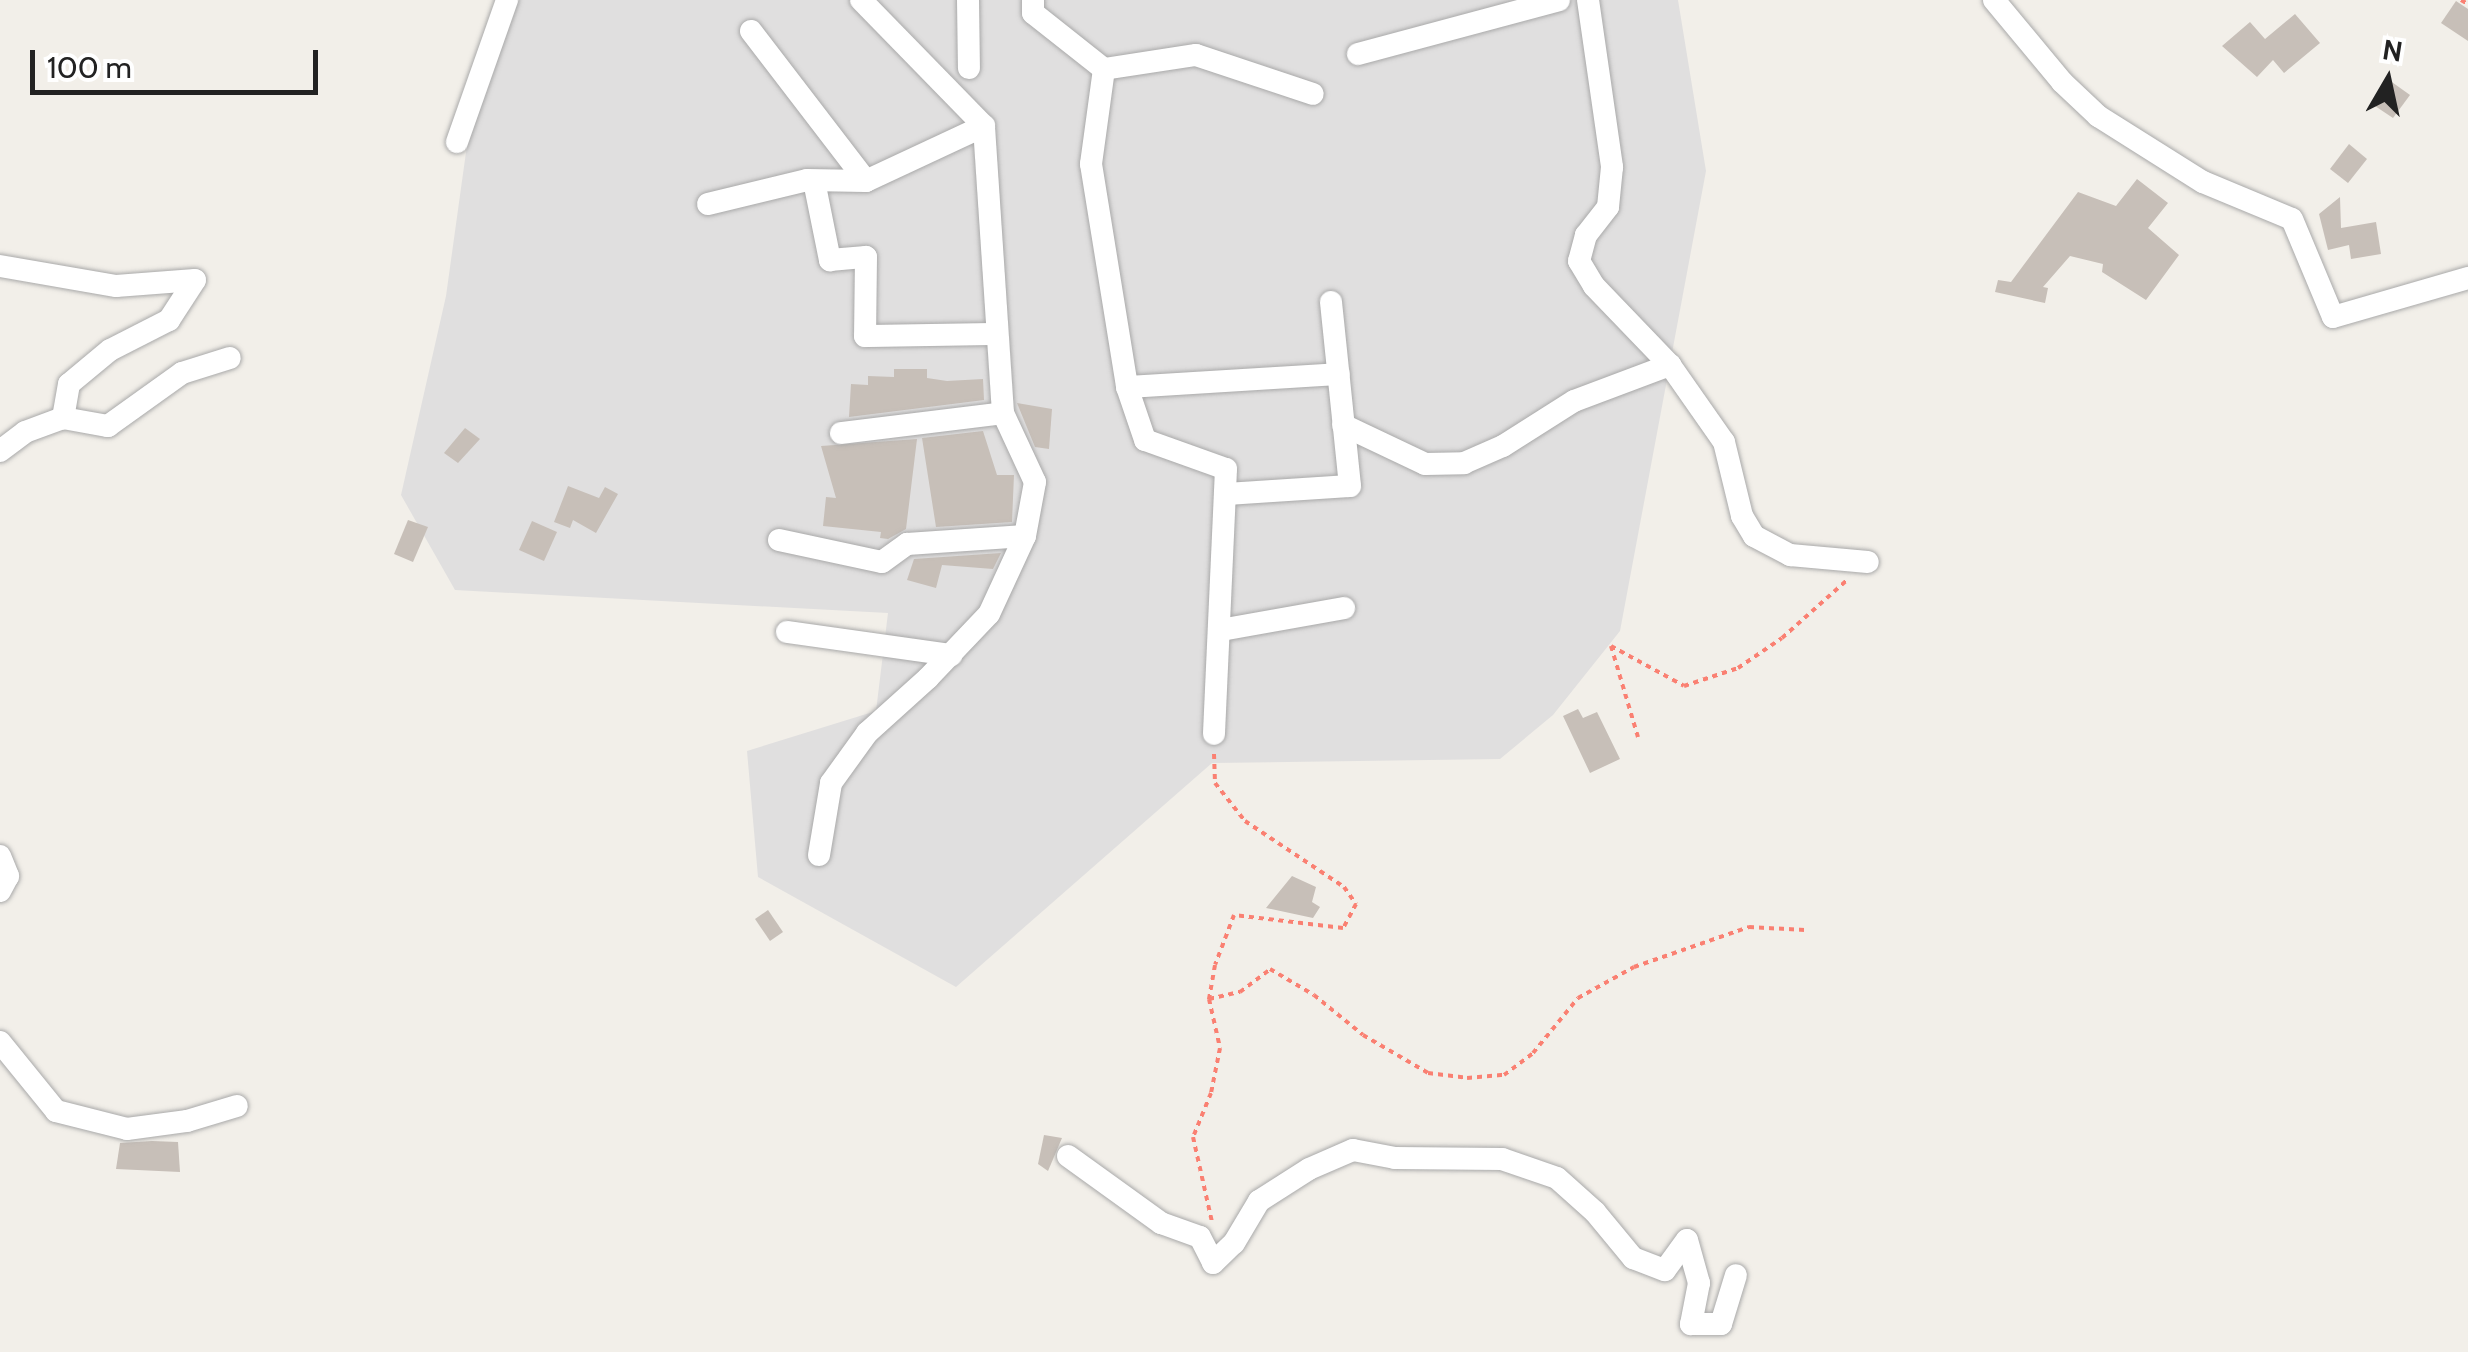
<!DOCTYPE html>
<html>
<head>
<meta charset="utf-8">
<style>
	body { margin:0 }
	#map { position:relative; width:2468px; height:1352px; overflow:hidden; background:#f2efe9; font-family:Cabin,sans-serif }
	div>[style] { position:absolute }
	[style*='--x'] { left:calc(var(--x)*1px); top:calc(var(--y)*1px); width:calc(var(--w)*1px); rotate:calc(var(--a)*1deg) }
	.residential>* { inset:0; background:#e0dfdf }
	.building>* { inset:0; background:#c7bfb8 }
	.path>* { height:4px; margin-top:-2px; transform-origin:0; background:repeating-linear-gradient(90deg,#fa8072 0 5px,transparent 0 10px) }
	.roads { filter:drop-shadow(0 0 2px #a9a9a9) drop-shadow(0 0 2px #a9a9a9) }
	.street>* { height:22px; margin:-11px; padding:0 11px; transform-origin:11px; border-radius:11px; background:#fff }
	span { translate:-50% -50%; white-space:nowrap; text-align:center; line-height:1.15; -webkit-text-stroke:8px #fff; paint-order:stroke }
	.north { position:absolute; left:2338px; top:30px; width:100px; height:100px; -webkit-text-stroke:8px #fff; paint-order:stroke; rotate:9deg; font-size:28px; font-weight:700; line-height:40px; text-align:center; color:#222 }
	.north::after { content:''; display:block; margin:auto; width:35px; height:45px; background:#222; clip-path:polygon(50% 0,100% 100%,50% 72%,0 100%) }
	.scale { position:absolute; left:30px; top:50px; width:288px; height:45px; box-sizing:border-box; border:5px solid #222; border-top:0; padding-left:12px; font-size:30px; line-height:35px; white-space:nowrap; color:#222; -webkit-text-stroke:8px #fff; paint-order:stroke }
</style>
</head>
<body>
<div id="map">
	<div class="residential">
		<i style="clip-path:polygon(514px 0,1678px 0,1706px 171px,1620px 631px,1553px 715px,1500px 759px,1212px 763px,956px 987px,758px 877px,747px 751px,876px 711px,888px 613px,455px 590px,401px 495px,446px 296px,467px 145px)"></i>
	</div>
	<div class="building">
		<i style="clip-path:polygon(2456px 1px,2468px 9px,2468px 41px,2441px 23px)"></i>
		<i style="clip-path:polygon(2295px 14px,2320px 43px,2284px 73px,2273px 60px,2257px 77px,2222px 46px,2250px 22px,2265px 39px)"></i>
		<i style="clip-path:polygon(2389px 80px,2410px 95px,2393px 118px,2372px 104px)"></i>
		<i style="clip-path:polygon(2349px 144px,2367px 159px,2348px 183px,2330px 169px)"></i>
		<i style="clip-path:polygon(2137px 179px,2168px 203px,2148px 228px,2179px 255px,2146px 300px,2102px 272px,2103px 264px,2070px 256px,2043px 287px,2048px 288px,2045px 303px,1995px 292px,1998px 280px,2011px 282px,2078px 192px,2116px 206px)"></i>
		<i style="clip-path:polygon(2340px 197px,2341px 228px,2376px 222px,2381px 254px,2351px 259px,2349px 245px,2328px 250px,2319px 214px)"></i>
		<i style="clip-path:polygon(894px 369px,927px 369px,927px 378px,947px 381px,983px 379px,984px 400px,849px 417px,851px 384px,868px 385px,868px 376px,894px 377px)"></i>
		<i style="clip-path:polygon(1017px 403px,1052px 409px,1049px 449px,1035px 447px)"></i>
		<i style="clip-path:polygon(465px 428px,480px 439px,458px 463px,444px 453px)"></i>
		<i style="clip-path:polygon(983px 431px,997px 475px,1014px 475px,1012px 522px,936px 527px,922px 438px)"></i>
		<i style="clip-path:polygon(917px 439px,906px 529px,888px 539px,880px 538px,881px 532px,823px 526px,826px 497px,836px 498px,821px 446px)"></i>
		<i style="clip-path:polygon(568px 486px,599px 498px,605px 487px,618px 494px,596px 533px,573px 520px,570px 528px,554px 522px)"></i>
		<i style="clip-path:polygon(408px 520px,428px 527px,413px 562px,394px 554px)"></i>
		<i style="clip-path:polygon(532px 521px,557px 532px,544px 561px,519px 550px)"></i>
		<i style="clip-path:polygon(1001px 553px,993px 569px,942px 565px,936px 588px,907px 580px,914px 559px)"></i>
		<i style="clip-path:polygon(1578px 709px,1583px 718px,1597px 712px,1620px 759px,1590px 773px,1563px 716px)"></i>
		<i style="clip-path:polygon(1292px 876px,1316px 887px,1312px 902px,1320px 907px,1313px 918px,1266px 908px)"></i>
		<i style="clip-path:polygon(768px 910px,783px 932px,770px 941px,755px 919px)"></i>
		<i style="clip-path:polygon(1044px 1135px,1062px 1138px,1048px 1171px,1038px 1164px)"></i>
		<i style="clip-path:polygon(152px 1141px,178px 1142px,180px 1172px,116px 1169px,120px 1143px)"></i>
	</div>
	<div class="path">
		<i style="--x:2461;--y:0;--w:8;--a:30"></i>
		<i style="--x:1611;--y:646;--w:83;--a:28.7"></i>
		<i style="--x:1684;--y:686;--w:57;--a:-18.4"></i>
		<i style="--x:1738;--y:668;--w:53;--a:-34.3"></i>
		<i style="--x:1782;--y:638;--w:86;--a:-41.7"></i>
		<i style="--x:1611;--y:646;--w:95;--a:73.5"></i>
		<i style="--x:1214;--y:754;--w:29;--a:88"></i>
		<i style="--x:1215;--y:783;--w:48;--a:51.7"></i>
		<i style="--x:1245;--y:821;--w:119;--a:33.7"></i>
		<i style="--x:1344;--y:887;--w:21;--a:55"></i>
		<i style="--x:1356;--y:904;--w:27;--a:118"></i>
		<i style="--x:1343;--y:928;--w:110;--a:-173.2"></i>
		<i style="--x:1234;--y:915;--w:53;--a:110.8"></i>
		<i style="--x:1215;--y:965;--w:35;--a:100"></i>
		<i style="--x:1209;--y:999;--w:32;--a:-13"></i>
		<i style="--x:1240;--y:992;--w:38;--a:-37"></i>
		<i style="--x:1270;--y:969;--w:51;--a:30.6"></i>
		<i style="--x:1314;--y:995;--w:63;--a:39.2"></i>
		<i style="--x:1363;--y:1035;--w:75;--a:30.3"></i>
		<i style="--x:1428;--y:1073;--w:39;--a:7"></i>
		<i style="--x:1467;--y:1078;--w:37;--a:-5"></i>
		<i style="--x:1504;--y:1075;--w:36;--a:-37"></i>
		<i style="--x:1533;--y:1053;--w:71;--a:-50.7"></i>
		<i style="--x:1578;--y:998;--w:64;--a:-29"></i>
		<i style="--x:1634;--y:967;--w:122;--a:-19.2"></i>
		<i style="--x:1749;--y:927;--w:56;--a:3.1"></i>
		<i style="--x:1209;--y:999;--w:50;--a:77.3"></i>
		<i style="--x:1220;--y:1048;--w:46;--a:101.3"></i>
		<i style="--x:1211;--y:1093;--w:48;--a:112.2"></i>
		<i style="--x:1193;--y:1137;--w:87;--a:77.4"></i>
	</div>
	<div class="roads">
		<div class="street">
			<i style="--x:968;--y:0;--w:68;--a:89.2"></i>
			<i style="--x:1033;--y:0;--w:13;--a:90"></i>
			<i style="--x:1033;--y:13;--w:90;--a:38.3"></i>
			<i style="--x:1104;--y:69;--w:96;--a:97.8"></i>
			<i style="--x:1091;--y:164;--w:226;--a:80.8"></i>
			<i style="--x:1127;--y:387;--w:56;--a:71.2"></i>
			<i style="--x:1145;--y:440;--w:86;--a:19.7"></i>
			<i style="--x:1226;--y:469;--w:265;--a:92.6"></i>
			<i style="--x:1588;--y:0;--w:169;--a:81.8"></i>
			<i style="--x:1612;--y:167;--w:40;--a:95.7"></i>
			<i style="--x:1608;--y:207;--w:36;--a:128"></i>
			<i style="--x:1586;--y:235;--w:27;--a:105"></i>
			<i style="--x:1579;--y:261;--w:29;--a:59"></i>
			<i style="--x:1594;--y:286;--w:110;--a:46.1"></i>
			<i style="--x:1670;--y:365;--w:94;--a:55"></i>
			<i style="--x:1724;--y:442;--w:76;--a:76.3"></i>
			<i style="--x:1742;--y:516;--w:23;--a:59"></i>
			<i style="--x:1754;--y:536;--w:41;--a:27.8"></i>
			<i style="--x:1790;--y:555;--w:78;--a:5.1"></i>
			<i style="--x:1994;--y:0;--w:107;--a:50.3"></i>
			<i style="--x:2062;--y:82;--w:50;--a:43.4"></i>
			<i style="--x:2098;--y:116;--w:124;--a:32.2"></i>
			<i style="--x:2203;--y:182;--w:96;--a:22.6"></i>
			<i style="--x:2292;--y:219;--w:106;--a:67.3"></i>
			<i style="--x:2333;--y:317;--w:141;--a:-16.1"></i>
			<i style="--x:751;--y:31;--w:189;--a:52.5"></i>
			<i style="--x:866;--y:181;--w:130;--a:-25"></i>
			<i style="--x:1358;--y:54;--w:208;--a:-15"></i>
			<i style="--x:1104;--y:69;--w:93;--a:-8.7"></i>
			<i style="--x:1196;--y:55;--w:123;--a:18.4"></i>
			<i style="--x:457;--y:142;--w:151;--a:-70.6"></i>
			<i style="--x:814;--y:181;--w:81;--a:78.6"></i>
			<i style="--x:830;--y:260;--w:36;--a:-5"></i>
			<i style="--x:866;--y:257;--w:79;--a:90.7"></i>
			<i style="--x:865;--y:336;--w:131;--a:-0.9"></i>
			<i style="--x:708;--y:204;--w:102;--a:-13.6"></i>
			<i style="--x:807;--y:180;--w:59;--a:1"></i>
			<i style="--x:0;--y:266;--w:118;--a:9.8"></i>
			<i style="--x:116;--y:286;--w:79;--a:-4.3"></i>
			<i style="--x:195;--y:280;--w:48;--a:123"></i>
			<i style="--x:169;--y:320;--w:66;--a:153"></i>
			<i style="--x:110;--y:350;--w:53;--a:140.3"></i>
			<i style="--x:69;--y:384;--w:35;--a:100"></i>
			<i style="--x:1127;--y:387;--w:212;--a:-3.5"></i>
			<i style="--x:1343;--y:425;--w:91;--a:25.4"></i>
			<i style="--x:1425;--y:464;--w:39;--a:-1"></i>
			<i style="--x:1464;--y:463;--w:43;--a:-23.6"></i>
			<i style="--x:1503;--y:446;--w:84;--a:-32.4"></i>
			<i style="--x:1574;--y:401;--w:103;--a:-20.6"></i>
			<i style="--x:841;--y:433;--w:163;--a:-7"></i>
			<i style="--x:0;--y:451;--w:31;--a:-37"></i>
			<i style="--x:25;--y:432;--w:40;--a:-20.2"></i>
			<i style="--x:63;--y:418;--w:46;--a:10.1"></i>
			<i style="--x:108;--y:426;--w:91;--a:-35.6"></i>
			<i style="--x:182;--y:373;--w:50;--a:-17.4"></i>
			<i style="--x:1226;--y:494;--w:124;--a:-3.7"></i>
			<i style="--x:1350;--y:486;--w:185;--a:-95.9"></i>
			<i style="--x:779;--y:540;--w:105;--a:12.1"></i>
			<i style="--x:882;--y:562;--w:31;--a:-36"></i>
			<i style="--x:907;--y:544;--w:118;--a:-3.9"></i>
			<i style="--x:1221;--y:630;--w:125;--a:-10.1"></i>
			<i style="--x:787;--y:632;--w:166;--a:8"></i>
			<i style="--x:819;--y:855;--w:73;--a:-80.5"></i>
			<i style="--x:831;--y:783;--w:62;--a:-54.2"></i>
			<i style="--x:867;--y:733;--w:82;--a:-42"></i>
			<i style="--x:928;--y:678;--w:88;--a:-46.4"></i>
			<i style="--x:989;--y:614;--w:86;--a:-65.2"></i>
			<i style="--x:1025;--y:536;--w:55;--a:-79.5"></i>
			<i style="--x:1035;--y:482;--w:76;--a:-114.9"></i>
			<i style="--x:1003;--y:413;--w:288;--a:-93.8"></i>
			<i style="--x:984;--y:126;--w:176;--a:-134.3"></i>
			<i style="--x:0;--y:856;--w:22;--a:68"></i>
			<i style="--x:8;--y:876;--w:17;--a:118"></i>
			<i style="--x:0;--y:1042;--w:89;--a:50.9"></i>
			<i style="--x:56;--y:1111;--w:73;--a:14.2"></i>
			<i style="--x:127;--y:1129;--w:61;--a:-7.6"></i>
			<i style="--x:187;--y:1121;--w:52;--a:-16.7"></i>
			<i style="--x:1068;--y:1156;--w:115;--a:35.8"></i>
			<i style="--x:1161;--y:1223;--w:41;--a:19.7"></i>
			<i style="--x:1200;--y:1237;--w:29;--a:63"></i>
			<i style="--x:1213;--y:1263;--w:29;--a:-44"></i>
			<i style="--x:1234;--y:1243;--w:49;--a:-59.2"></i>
			<i style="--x:1259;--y:1201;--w:59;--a:-32.6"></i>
			<i style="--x:1309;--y:1169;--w:48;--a:-23.4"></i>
			<i style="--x:1353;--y:1150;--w:43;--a:10.8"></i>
			<i style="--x:1395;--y:1158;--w:107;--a:0.5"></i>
			<i style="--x:1502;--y:1159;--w:58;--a:19.1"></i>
			<i style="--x:1557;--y:1178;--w:51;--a:41.8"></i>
			<i style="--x:1595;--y:1212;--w:60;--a:50.4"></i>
			<i style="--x:1633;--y:1258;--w:34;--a:21"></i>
			<i style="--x:1665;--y:1270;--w:37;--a:-54"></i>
			<i style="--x:1687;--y:1240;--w:45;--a:74.4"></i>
			<i style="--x:1699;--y:1283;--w:42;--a:101"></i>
			<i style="--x:1691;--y:1324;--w:30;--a:0"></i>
			<i style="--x:1721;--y:1324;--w:51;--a:-73"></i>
		</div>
	</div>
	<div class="north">N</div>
	<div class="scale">100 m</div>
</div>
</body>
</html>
